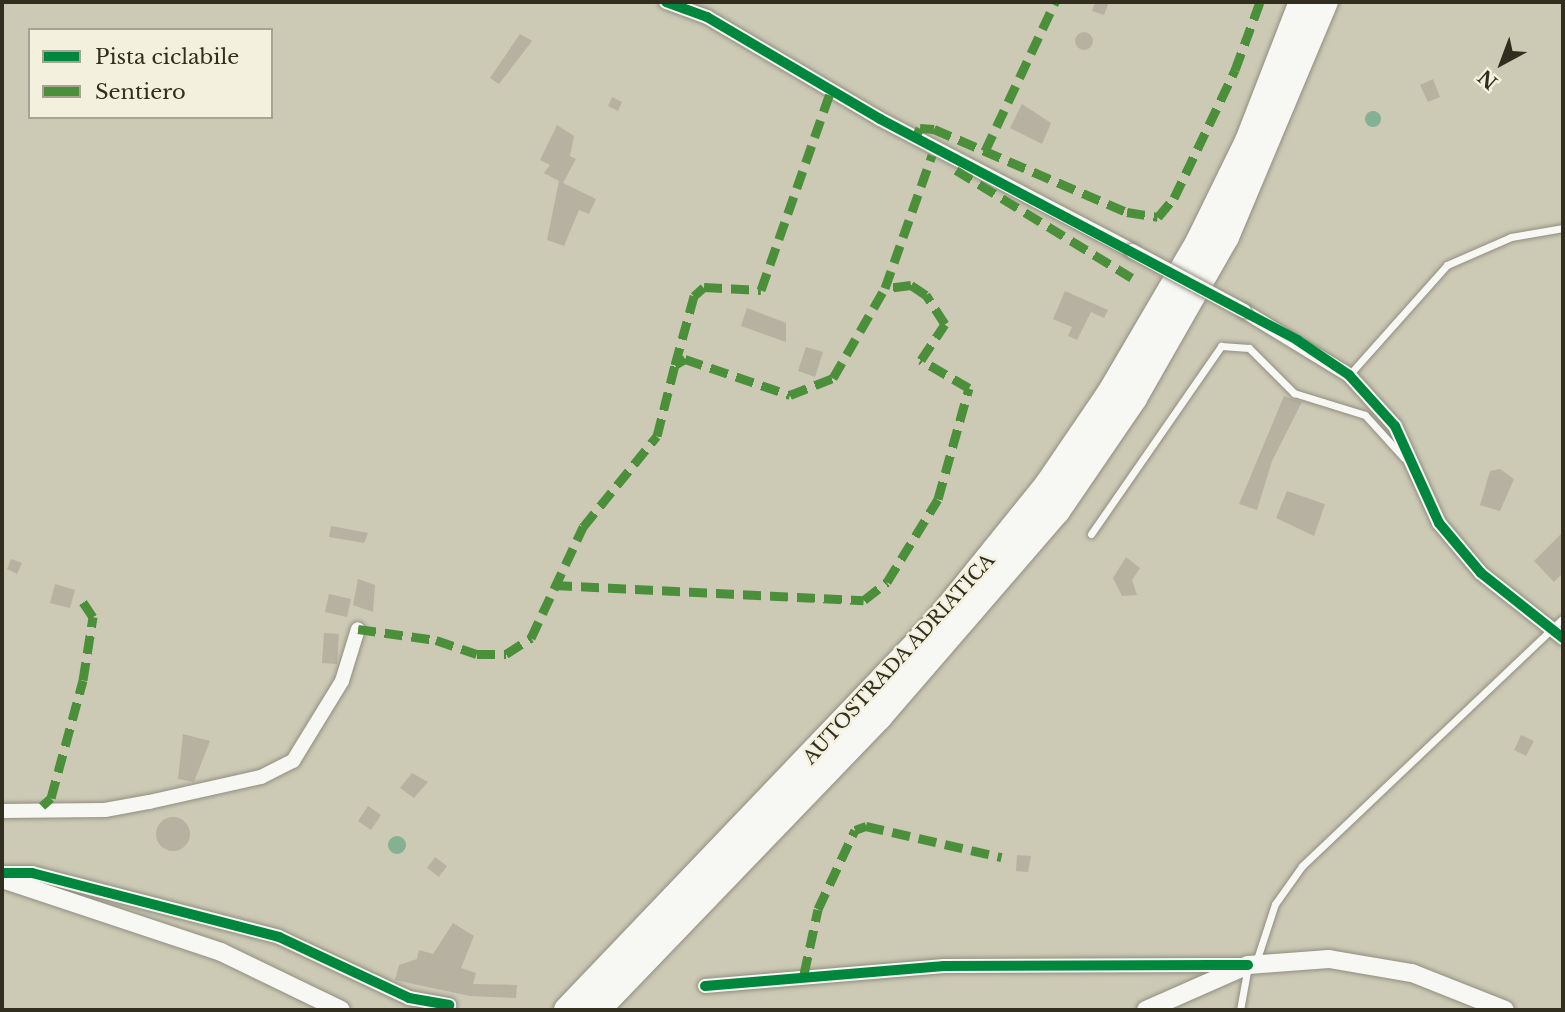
<!DOCTYPE html>
<html>
<head>
<meta charset="utf-8">
<style>
	body { margin:0 }
	#map { position:relative; width:1565px; height:1012px; overflow:hidden; background:#ccc9b5; font-family:"Libre Baskerville",serif }
	div>[style] { position:absolute }
	[style*='--x'] { left:calc(var(--x)*1px); top:calc(var(--y)*1px); width:calc(var(--w)*1px); rotate:calc(var(--a)*1deg) }
	.water>* { inset:0; background:#84b093 }
	.round { border-radius:50% }
	.building>* { inset:0; background:#b6b1a1 }
	.roads { filter:drop-shadow(0 0 2px #908e7f) drop-shadow(0 0 2px #908e7f) }
	.service>* { height:7px; margin:-3.5px; padding:0 3.5px; transform-origin:3.5px; border-radius:3.5px; background:#f7f7f4 }
	.minor>* { height:14px; margin:-7px; padding:0 7px; transform-origin:7px; border-radius:7px; background:#f7f7f4 }
	.tertiary>* { height:18px; margin:-9px; padding:0 9px; transform-origin:9px; border-radius:9px; background:#f7f7f4 }
	.motorway>* { height:26px; margin:-13px; padding:0 13px; transform-origin:13px; border-radius:13px; background:#f7f7f4 }
	.bridges { filter:drop-shadow(0 0 2px #908e7f) drop-shadow(0 0 2px #908e7f) }
	.minor-bridge>* { height:14px; margin:-7px; padding:0 7px; transform-origin:7px; border-radius:7px; background:#f7f7f4 }
	.quiet>* { height:9px; margin-top:-4.5px; transform-origin:0; background:repeating-linear-gradient(90deg,#4c8f3b 0 18px,transparent 0 27px) }
	.cycleway>* { height:10px; margin:-5px; padding:0 5px; transform-origin:5px; border-radius:5px; background:#00873e }
	span { translate:-50% -50%; white-space:nowrap; text-align:center; line-height:1.15; -webkit-text-stroke:5px #f3f1de; paint-order:stroke }
	.street-label { font-size:19px; color:#312e20 }
	.frame { position:absolute; inset:0; border:4px solid #312e20; pointer-events:none }
	.legend { position:absolute; left:28px; top:28px; width:245px; height:91px; box-sizing:border-box; background:#f3f1de; border:2px solid #a5a392; margin:0; padding:9px 12px; list-style:none; font-size:21px; color:#312e20 }
	.legend li { display:flex; align-items:center; gap:14px; height:35px }
	.legend b { width:35px; border:2px solid #a5a392 }
	.north { position:absolute; left:1467px; top:28px; width:70px; height:70px; -webkit-text-stroke:5px #f3f1de; paint-order:stroke; rotate:221deg; font-size:19px; font-weight:700; line-height:28px; text-align:center; color:#312e20 }
	.north::after { content:''; display:block; margin:auto; width:24px; height:32px; background:#312e20; clip-path:polygon(50% 0,100% 100%,50% 72%,0 100%) }
</style>
</head>
<body>
<div id="map">
	<div class="water">
		<i class="round" style="left:1365px;top:111px;width:16px;height:16px"></i>
		<i class="round" style="left:388px;top:836px;width:18px;height:18px"></i>
	</div>
	<div class="building">
		<i style="clip-path:polygon(1095px 2px,1109px 2px,1104px 15px,1092px 11px)"></i>
		<i class="round" style="left:1075px;top:32px;width:18px;height:18px"></i>
		<i style="clip-path:polygon(520px 34px,532px 41px,499px 84px,490px 78px)"></i>
		<i style="clip-path:polygon(1433px 79px,1440px 97px,1428px 102px,1420px 85px)"></i>
		<i style="clip-path:polygon(612px 97px,622px 102px,618px 111px,608px 106px)"></i>
		<i style="clip-path:polygon(1022px 104px,1051px 123px,1042px 144px,1010px 128px)"></i>
		<i style="clip-path:polygon(557px 125px,574px 136px,570px 156px,576px 159px,563px 183px,544px 173px,550px 165px,540px 160px)"></i>
		<i style="clip-path:polygon(559px 181px,596px 199px,589px 214px,579px 210px,564px 246px,547px 240px)"></i>
		<i style="clip-path:polygon(1065px 291px,1108px 310px,1104px 318px,1091px 312px,1077px 340px,1068px 336px,1072px 327px,1053px 319px)"></i>
		<i style="clip-path:polygon(747px 308px,786px 323px,786px 342px,741px 326px)"></i>
		<i style="clip-path:polygon(806px 347px,823px 352px,815px 377px,798px 371px)"></i>
		<i style="clip-path:polygon(1284px 396px,1302px 402px,1272px 461px,1257px 510px,1239px 504px)"></i>
		<i style="clip-path:polygon(1500px 469px,1514px 479px,1500px 511px,1480px 505px,1490px 471px)"></i>
		<i style="clip-path:polygon(1287px 491px,1325px 504px,1314px 536px,1276px 518px)"></i>
		<i style="clip-path:polygon(331px 526px,368px 533px,364px 543px,329px 537px)"></i>
		<i style="clip-path:polygon(1563px 532px,1563px 573px,1554px 582px,1534px 561px)"></i>
		<i style="clip-path:polygon(1126px 557px,1140px 568px,1132px 580px,1137px 595px,1122px 596px,1113px 578px)"></i>
		<i style="clip-path:polygon(11px 559px,22px 563px,17px 574px,7px 569px)"></i>
		<i style="clip-path:polygon(358px 579px,375px 585px,373px 612px,353px 605px)"></i>
		<i style="clip-path:polygon(55px 584px,75px 590px,70px 608px,50px 603px)"></i>
		<i style="clip-path:polygon(329px 594px,351px 599px,347px 617px,325px 612px)"></i>
		<i style="clip-path:polygon(324px 633px,339px 634px,337px 664px,322px 663px)"></i>
		<i style="clip-path:polygon(183px 734px,210px 741px,194px 782px,178px 779px)"></i>
		<i style="clip-path:polygon(1521px 735px,1534px 741px,1526px 756px,1514px 750px)"></i>
		<i style="clip-path:polygon(412px 773px,428px 782px,414px 798px,400px 788px)"></i>
		<i style="clip-path:polygon(368px 806px,381px 815px,371px 830px,358px 821px)"></i>
		<i class="round" style="left:156px;top:817px;width:34px;height:34px"></i>
		<i style="clip-path:polygon(1017px 855px,1031px 856px,1028px 872px,1016px 871px)"></i>
		<i style="clip-path:polygon(435px 857px,447px 866px,439px 877px,427px 868px)"></i>
		<i style="clip-path:polygon(453px 923px,474px 936px,461px 968px,476px 973px,473px 984px,517px 985px,516px 998px,470px 996px,395px 980px,399px 965px,417px 959px,419px 950px,433px 954px)"></i>
	</div>
	<div class="roads">
		<div class="service">
			<i style="--x:1349;--y:375;--w:147;--a:-48.3"></i>
			<i style="--x:1447;--y:265;--w:70;--a:-23.6"></i>
			<i style="--x:1511;--y:237;--w:53;--a:-9.8"></i>
			<i style="--x:1091;--y:534;--w:229;--a:-55.3"></i>
			<i style="--x:1221;--y:346;--w:28;--a:4"></i>
			<i style="--x:1249;--y:348;--w:64;--a:45"></i>
			<i style="--x:1294;--y:393;--w:74;--a:17.2"></i>
			<i style="--x:1365;--y:415;--w:58;--a:47.8"></i>
			<i style="--x:1256;--y:962;--w:61;--a:-71.9"></i>
			<i style="--x:1275;--y:904;--w:47;--a:-54.6"></i>
			<i style="--x:1302;--y:866;--w:360;--a:-43.5"></i>
			<i style="--x:1240;--y:1010;--w:45;--a:-79.7"></i>
		</div>
		<div class="minor">
			<i style="--x:666;--y:2;--w:44;--a:20.1"></i>
			<i style="--x:707;--y:17;--w:201;--a:30.5"></i>
			<i style="--x:880;--y:119;--w:284;--a:27.6"></i>
			<i style="--x:1244;--y:311;--w:123;--a:31.4"></i>
			<i style="--x:1349;--y:375;--w:69;--a:48"></i>
			<i style="--x:1395;--y:426;--w:107;--a:65.6"></i>
			<i style="--x:1439;--y:523;--w:65;--a:50"></i>
			<i style="--x:1481;--y:573;--w:105;--a:38.4"></i>
			<i style="--x:2;--y:811;--w:103;--a:-0.6"></i>
			<i style="--x:105;--y:810;--w:45;--a:-10.3"></i>
			<i style="--x:149;--y:802;--w:115;--a:-12.6"></i>
			<i style="--x:261;--y:777;--w:36;--a:-27"></i>
			<i style="--x:293;--y:761;--w:94;--a:-58.5"></i>
			<i style="--x:342;--y:681;--w:54;--a:-72.9"></i>
			<i style="--x:2;--y:873;--w:30;--a:0"></i>
			<i style="--x:32;--y:873;--w:255;--a:14.5"></i>
			<i style="--x:279;--y:937;--w:144;--a:25.1"></i>
			<i style="--x:409;--y:998;--w:41;--a:9.9"></i>
			<i style="--x:705;--y:986;--w:240;--a:-4.8"></i>
			<i style="--x:944;--y:966;--w:302;--a:-0.2"></i>
		</div>
		<div class="tertiary">
			<i style="--x:2;--y:879;--w:231;--a:18.4"></i>
			<i style="--x:221;--y:952;--w:133;--a:25.8"></i>
			<i style="--x:1146;--y:1010;--w:111;--a:-23.8"></i>
			<i style="--x:1248;--y:965;--w:81;--a:-4.2"></i>
			<i style="--x:1329;--y:959;--w:84;--a:9.6"></i>
			<i style="--x:1412;--y:973;--w:100;--a:21.7"></i>
		</div>
		<div class="motorway">
			<i style="--x:567;--y:1010;--w:528;--a:-46.3"></i>
			<i style="--x:932;--y:628;--w:185;--a:-51.1"></i>
			<i style="--x:1048;--y:484;--w:110;--a:-55.7"></i>
			<i style="--x:1110;--y:393;--w:176;--a:-59.6"></i>
			<i style="--x:1199;--y:241;--w:111;--a:-63.9"></i>
			<i style="--x:1248;--y:141;--w:149;--a:-68.8"></i>
			<i style="--x:597;--y:1010;--w:407;--a:-46.1"></i>
			<i style="--x:879;--y:717;--w:272;--a:-49.2"></i>
			<i style="--x:1057;--y:511;--w:137;--a:-55.7"></i>
			<i style="--x:1134;--y:398;--w:185;--a:-60.3"></i>
			<i style="--x:1226;--y:237;--w:255;--a:-67.2"></i>
		</div>
	</div>
	<div class="bridges">
		<div class="minor-bridge">
			<i style="--x:1132;--y:251;--w:127;--a:28.2"></i>
		</div>
	</div>
	<div class="quiet">
		<i style="--x:915;--y:138;--w:11;--a:-63"></i>
		<i style="--x:920;--y:128;--w:14;--a:4"></i>
		<i style="--x:934;--y:129;--w:210;--a:23.3"></i>
		<i style="--x:1127;--y:212;--w:31;--a:9"></i>
		<i style="--x:1158;--y:217;--w:25;--a:-50"></i>
		<i style="--x:1174;--y:198;--w:142;--a:-64.5"></i>
		<i style="--x:1235;--y:70;--w:72;--a:-69.8"></i>
		<i style="--x:985;--y:151;--w:165;--a:-64.8"></i>
		<i style="--x:956;--y:170;--w:206;--a:31.5"></i>
		<i style="--x:675;--y:365;--w:72;--a:-74.6"></i>
		<i style="--x:694;--y:296;--w:13;--a:-42"></i>
		<i style="--x:704;--y:287;--w:57;--a:3"></i>
		<i style="--x:761;--y:290;--w:212;--a:-70.7"></i>
		<i style="--x:554;--y:585;--w:310;--a:2.8"></i>
		<i style="--x:864;--y:600;--w:29;--a:-38"></i>
		<i style="--x:887;--y:582;--w:97;--a:-58.4"></i>
		<i style="--x:938;--y:499;--w:115;--a:-74.4"></i>
		<i style="--x:969;--y:388;--w:56;--a:-149.7"></i>
		<i style="--x:921;--y:360;--w:43;--a:-56.3"></i>
		<i style="--x:945;--y:324;--w:35;--a:-123"></i>
		<i style="--x:926;--y:295;--w:18;--a:-146"></i>
		<i style="--x:911;--y:285;--w:26;--a:173"></i>
		<i style="--x:358;--y:629;--w:79;--a:8"></i>
		<i style="--x:436;--y:640;--w:43;--a:18.9"></i>
		<i style="--x:477;--y:654;--w:29;--a:0"></i>
		<i style="--x:506;--y:654;--w:30;--a:-33"></i>
		<i style="--x:531;--y:638;--w:123;--a:-64.9"></i>
		<i style="--x:583;--y:527;--w:117;--a:-50.9"></i>
		<i style="--x:657;--y:436;--w:73;--a:-75.8"></i>
		<i style="--x:675;--y:365;--w:12;--a:-31"></i>
		<i style="--x:685;--y:359;--w:111;--a:18.9"></i>
		<i style="--x:790;--y:395;--w:46;--a:-21.6"></i>
		<i style="--x:833;--y:378;--w:104;--a:-60"></i>
		<i style="--x:885;--y:288;--w:141;--a:-70.5"></i>
		<i style="--x:42;--y:806;--w:12;--a:-42"></i>
		<i style="--x:51;--y:798;--w:122;--a:-74.8"></i>
		<i style="--x:83;--y:680;--w:64;--a:-81"></i>
		<i style="--x:93;--y:617;--w:18;--a:-124"></i>
		<i style="--x:804;--y:974;--w:66;--a:-77.8"></i>
		<i style="--x:818;--y:909;--w:87;--a:-64.9"></i>
		<i style="--x:855;--y:830;--w:12;--a:-20"></i>
		<i style="--x:866;--y:826;--w:139;--a:12.9"></i>
	</div>
	<div class="cycleway">
		<i style="--x:666;--y:2;--w:44;--a:20.1"></i>
		<i style="--x:707;--y:17;--w:201;--a:30.5"></i>
		<i style="--x:880;--y:119;--w:472;--a:27.9"></i>
		<i style="--x:1297;--y:340;--w:63;--a:33.9"></i>
		<i style="--x:1349;--y:375;--w:69;--a:48"></i>
		<i style="--x:1395;--y:426;--w:107;--a:65.6"></i>
		<i style="--x:1439;--y:523;--w:65;--a:50"></i>
		<i style="--x:1481;--y:573;--w:105;--a:38.4"></i>
		<i style="--x:2;--y:873;--w:30;--a:0"></i>
		<i style="--x:32;--y:873;--w:255;--a:14.5"></i>
		<i style="--x:279;--y:937;--w:144;--a:25.1"></i>
		<i style="--x:409;--y:998;--w:41;--a:9.9"></i>
		<i style="--x:705;--y:986;--w:240;--a:-4.8"></i>
		<i style="--x:944;--y:966;--w:304;--a:-0.2"></i>
	</div>
	<div class="street-label">
		<span style="left:899px;top:659px;rotate:-48deg">AUTOSTRADA ADRIATICA</span>
	</div>
	<div class="frame"></div>
	<ul class="legend">
	<li><b style="height:9px;background:#00873e"></b>Pista ciclabile</li>
	<li><b style="height:9px;background:#4c8f3b"></b>Sentiero</li>
	</ul>
	<div class="north">N</div>
</div>
</body>
</html>
